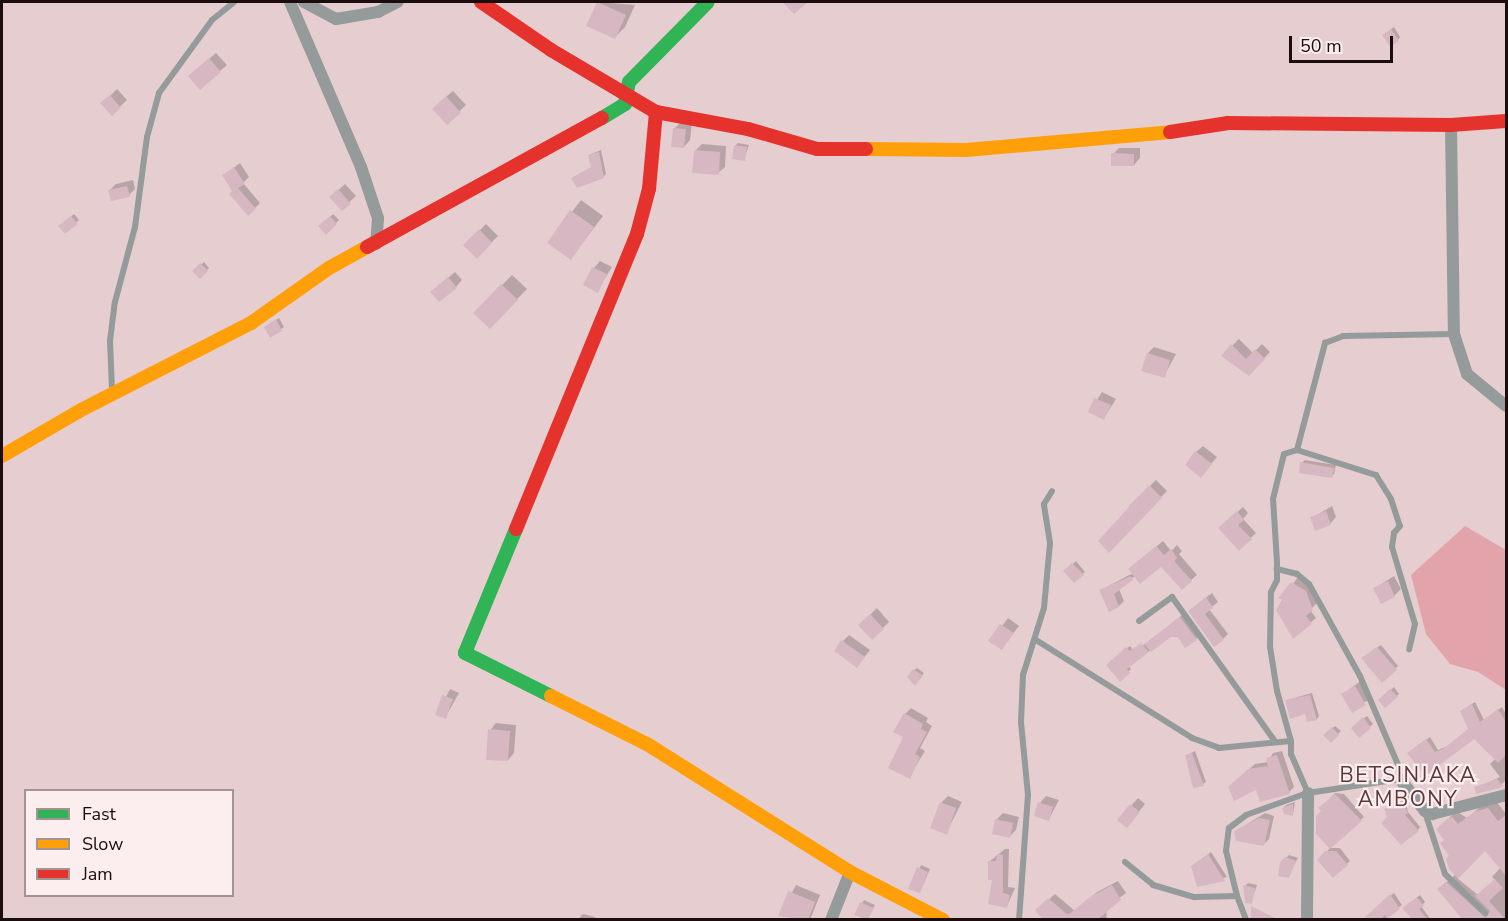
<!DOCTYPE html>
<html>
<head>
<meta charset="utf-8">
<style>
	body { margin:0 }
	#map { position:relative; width:1508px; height:921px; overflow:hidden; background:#e6ced0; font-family:"Nunito Sans",sans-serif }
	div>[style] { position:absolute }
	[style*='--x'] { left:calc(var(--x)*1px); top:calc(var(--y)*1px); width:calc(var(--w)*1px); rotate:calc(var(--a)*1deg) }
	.green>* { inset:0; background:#e3a3ab }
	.shadow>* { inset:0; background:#0003 }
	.building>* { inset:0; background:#d7b8c2 }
	.lane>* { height:6px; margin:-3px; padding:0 3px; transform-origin:3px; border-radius:3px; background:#949b9a }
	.street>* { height:12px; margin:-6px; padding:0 6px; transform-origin:6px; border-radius:6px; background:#949b9a }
	.fast>* { height:14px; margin:-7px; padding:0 7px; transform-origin:7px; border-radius:7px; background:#30b455 }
	.slow>* { height:14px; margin:-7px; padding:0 7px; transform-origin:7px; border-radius:7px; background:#ff9f0a }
	.jam>* { height:14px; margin:-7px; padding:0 7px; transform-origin:7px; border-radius:7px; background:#e5322d }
	span { translate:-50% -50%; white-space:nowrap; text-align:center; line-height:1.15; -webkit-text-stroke:4.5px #fceeef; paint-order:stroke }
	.quarter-label { font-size:21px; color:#5b373b; letter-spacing:1.5px }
	.frame { position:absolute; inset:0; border:3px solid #1b0c0e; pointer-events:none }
	.legend { position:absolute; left:24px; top:789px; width:210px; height:108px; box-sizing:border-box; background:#fceeef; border:2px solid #a29495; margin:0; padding:8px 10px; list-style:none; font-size:18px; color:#1b0c0e }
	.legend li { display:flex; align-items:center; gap:12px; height:30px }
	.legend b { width:30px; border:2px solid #a29495 }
	.scale { position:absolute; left:1289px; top:36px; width:104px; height:27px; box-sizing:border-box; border:3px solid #1b0c0e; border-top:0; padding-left:8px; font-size:18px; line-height:21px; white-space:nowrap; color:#1b0c0e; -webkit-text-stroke:4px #fceeef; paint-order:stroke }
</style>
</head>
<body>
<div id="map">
	<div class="green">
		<i style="clip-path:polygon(1465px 526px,1506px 550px,1506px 690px,1478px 672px,1450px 664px,1426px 634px,1411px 575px)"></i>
	</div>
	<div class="shadow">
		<i style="clip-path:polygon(599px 2px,635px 5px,625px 27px,615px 37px,588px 25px)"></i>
		<i style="clip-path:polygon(1394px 27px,1400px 37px,1398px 40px,1387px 32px)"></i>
		<i style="clip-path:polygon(216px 53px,227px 65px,220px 71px,196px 70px)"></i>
		<i style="clip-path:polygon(117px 89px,127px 100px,112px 114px,109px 97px)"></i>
		<i style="clip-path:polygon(453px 91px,466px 105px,447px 123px,440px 102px)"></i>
		<i style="clip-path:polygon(681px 122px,692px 123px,690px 140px,684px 147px,674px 129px)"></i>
		<i style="clip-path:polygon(738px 143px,749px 145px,744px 159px,735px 146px)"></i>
		<i style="clip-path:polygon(702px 144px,726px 146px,725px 167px,718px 173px,695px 151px)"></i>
		<i style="clip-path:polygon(1119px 148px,1140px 148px,1140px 158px,1134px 165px,1113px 154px)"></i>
		<i style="clip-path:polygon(601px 150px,606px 174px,603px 177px,592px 167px,589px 155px)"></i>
		<i style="clip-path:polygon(240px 163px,249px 177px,243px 183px,260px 203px,255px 208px,234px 191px,224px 175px)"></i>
		<i style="clip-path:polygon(133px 180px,135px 189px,129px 195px,110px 190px,116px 184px)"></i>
		<i style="clip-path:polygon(345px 184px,356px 196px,342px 209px,331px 197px)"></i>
		<i style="clip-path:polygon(581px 200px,603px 216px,571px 258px,549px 242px)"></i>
		<i style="clip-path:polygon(74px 214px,79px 220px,65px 232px,60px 226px)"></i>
		<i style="clip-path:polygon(333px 214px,339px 220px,326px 233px,321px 226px)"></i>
		<i style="clip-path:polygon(486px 224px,498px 236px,477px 257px,465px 245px)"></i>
		<i style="clip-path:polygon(600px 261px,612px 267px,597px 291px,594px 268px)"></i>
		<i style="clip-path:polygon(204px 262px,209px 268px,200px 277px,194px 271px)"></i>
		<i style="clip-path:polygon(455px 272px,462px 280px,456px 287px,438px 286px)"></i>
		<i style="clip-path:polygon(512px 275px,527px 289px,490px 327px,475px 313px)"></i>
		<i style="clip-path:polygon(279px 318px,284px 327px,271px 336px,269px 325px)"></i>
		<i style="clip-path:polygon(1239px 339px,1253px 353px,1262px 344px,1270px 352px,1249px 374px,1223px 355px)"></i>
		<i style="clip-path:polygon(1154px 347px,1176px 354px,1164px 376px,1148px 353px)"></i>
		<i style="clip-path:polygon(1102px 392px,1116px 399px,1104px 418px,1090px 411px)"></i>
		<i style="clip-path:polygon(1203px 446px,1217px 457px,1207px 469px,1196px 452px)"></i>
		<i style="clip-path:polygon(1305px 460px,1336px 465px,1334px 474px,1331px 477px,1302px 463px)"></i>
		<i style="clip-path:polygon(1156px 480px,1167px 491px,1109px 550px,1132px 510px,1129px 506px)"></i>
		<i style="clip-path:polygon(1332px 506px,1336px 517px,1330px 524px,1312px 518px)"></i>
		<i style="clip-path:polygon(1243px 507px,1248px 513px,1243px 519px,1256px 533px,1239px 549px,1225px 523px)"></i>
		<i style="clip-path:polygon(1163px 541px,1171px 551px,1177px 545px,1182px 551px,1179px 554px,1197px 575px,1191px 580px,1161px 564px,1135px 576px,1119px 589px,1124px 601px,1119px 606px,1101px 590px,1133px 573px,1135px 564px)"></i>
		<i style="clip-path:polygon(1076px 561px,1085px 572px,1075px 581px,1065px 571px)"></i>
		<i style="clip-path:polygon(1394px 576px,1401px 589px,1394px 596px,1375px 588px)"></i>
		<i style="clip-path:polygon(1297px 578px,1311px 586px,1317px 603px,1310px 610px,1316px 618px,1293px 637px,1278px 607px)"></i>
		<i style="clip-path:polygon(1212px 593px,1218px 602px,1209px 609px,1228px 634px,1223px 639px,1195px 606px)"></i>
		<i style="clip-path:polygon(877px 608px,889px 622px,872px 638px,860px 625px)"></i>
		<i style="clip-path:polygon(1186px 612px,1201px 634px,1196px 639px,1170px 636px,1129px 666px,1131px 669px,1120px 680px,1108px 665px,1130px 646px,1133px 650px,1147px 643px)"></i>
		<i style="clip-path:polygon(1008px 618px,1019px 626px,1002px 648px,991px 641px)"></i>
		<i style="clip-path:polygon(849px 635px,870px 650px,857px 666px,843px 641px)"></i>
		<i style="clip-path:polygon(1381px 645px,1398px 666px,1382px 681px,1366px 656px)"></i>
		<i style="clip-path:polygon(917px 668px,924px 673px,918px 681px,914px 670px)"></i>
		<i style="clip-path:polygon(1362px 680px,1372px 697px,1353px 711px,1343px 694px)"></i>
		<i style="clip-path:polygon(1394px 687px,1399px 694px,1385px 706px,1380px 700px)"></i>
		<i style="clip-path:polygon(450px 689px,459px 693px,445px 718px,437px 714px)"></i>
		<i style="clip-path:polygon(1312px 693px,1319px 716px,1317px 719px,1287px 700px)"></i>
		<i style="clip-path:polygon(1475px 702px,1484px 720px,1502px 707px,1506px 714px,1506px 780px,1499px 787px,1476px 788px,1500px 777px,1490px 764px,1496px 758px,1477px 737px,1425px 774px,1412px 750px,1430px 737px,1438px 750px,1448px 746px,1470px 728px,1461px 711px)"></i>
		<i style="clip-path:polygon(911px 708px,928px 718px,926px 722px,932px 726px,920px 748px,925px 751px,909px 777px,905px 714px)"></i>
		<i style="clip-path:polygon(1367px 716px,1373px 724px,1359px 736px,1355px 725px)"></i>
		<i style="clip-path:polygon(496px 723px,516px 725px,514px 753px,508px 760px,490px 730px)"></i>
		<i style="clip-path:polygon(1335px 726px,1341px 731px,1331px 741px,1325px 735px)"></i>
		<i style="clip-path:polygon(1195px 751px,1206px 782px,1203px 784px,1187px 755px)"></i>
		<i style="clip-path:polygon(1282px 751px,1294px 787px,1289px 792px,1235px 782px,1255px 764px,1268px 762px,1273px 753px)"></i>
		<i style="clip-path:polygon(1335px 793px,1344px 794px,1364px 817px,1330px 847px,1326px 805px,1320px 808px)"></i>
		<i style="clip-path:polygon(948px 796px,962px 802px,946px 833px,941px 803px)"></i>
		<i style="clip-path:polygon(1046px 796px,1059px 800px,1049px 819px,1040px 803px)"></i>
		<i style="clip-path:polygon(1138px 798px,1145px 804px,1133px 819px,1119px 819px)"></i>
		<i style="clip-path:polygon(1405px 799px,1408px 812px,1420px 827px,1418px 830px,1388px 818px,1386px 810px)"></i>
		<i style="clip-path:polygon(evenodd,1496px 801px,1506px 814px,1506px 920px,1463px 920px,1439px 889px,1456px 874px,1446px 840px,1438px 829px,1456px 811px,1467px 818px,1484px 804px,1496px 801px,1486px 849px,1501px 867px,1492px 877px,1495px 880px,1478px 895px,1457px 878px,1486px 849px)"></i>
		<i style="clip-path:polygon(1295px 802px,1293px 814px,1284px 808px,1286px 805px)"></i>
		<i style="clip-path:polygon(1003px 813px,1019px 817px,1016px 830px,1009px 837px,997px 819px)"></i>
		<i style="clip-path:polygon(1265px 813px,1274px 816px,1269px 839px,1264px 844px,1236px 831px)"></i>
		<i style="clip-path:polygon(1330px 848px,1340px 848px,1350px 861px,1333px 876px,1319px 860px)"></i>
		<i style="clip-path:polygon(1005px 849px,1009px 849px,1008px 887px,1015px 888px,1007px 906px,990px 861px)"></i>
		<i style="clip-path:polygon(1211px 852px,1227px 877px,1198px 885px,1196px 864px)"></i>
		<i style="clip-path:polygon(1289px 855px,1298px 858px,1288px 876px,1282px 863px)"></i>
		<i style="clip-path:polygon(921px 865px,930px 869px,920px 892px,910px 888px)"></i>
		<i style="clip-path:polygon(1118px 881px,1126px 893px,1106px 908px,1107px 920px,1037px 910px,1055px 894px,1075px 911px,1097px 892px)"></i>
		<i style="clip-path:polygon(1248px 883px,1257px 885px,1251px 902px,1245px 886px)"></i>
		<i style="clip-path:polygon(796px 885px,820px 895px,810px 920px,780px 915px)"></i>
		<i style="clip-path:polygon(1394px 893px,1402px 905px,1399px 907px,1384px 920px,1364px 920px)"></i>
		<i style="clip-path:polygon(1420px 895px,1425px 902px,1421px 906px,1431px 920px,1415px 920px,1407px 905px)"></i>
		<i style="clip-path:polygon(864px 900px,875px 905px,867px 919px,862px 903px)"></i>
		<i style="clip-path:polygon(583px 914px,595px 917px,594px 920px,577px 920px)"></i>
	</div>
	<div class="building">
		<i style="clip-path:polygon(597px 2px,626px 15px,615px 39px,586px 26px)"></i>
		<i style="clip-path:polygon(782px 2px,808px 2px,794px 14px)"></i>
		<i style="clip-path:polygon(1391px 29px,1399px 41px,1390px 47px,1382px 35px)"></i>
		<i style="clip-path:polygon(209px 58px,221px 72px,200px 90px,188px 76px)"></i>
		<i style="clip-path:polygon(110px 95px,121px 108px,112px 116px,100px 103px)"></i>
		<i style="clip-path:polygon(446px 96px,461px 113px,447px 125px,432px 109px)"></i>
		<i style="clip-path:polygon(673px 128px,686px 129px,684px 148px,671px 147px)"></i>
		<i style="clip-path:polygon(734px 145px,747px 147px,745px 161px,732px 159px)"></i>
		<i style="clip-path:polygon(694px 150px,720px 152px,719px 175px,692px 173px)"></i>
		<i style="clip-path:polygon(599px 152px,604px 178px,577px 188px,571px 178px,591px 167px,588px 155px)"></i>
		<i style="clip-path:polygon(1111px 153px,1134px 154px,1134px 166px,1111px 166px)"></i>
		<i style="clip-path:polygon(234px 167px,245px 184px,238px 188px,256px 209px,248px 216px,229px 194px,232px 191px,222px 175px)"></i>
		<i style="clip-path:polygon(127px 186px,130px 197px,111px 201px,108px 190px)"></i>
		<i style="clip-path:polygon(338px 189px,351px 204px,342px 211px,329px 197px)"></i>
		<i style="clip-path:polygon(570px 210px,594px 227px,571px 260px,547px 243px)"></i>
		<i style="clip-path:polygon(71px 216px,78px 224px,65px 234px,58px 226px)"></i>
		<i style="clip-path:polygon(330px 216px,337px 224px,326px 235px,318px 226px)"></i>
		<i style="clip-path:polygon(479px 229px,492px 243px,477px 259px,463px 245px)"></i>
		<i style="clip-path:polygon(200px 263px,208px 271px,200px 279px,192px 271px)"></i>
		<i style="clip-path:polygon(592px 267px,607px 274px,598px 293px,583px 285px)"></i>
		<i style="clip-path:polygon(448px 277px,457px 288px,439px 302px,430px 292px)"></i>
		<i style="clip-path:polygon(501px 284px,518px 300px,490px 329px,473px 313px)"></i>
		<i style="clip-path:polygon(276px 319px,282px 331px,270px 338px,264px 327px)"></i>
		<i style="clip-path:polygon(1231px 344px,1246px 359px,1255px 349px,1265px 359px,1249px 376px,1221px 356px)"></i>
		<i style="clip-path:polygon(1147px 353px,1170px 360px,1165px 378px,1141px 371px)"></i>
		<i style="clip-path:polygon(1094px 398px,1111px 405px,1104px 420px,1088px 412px)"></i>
		<i style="clip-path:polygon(1195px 451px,1212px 464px,1201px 478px,1185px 465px)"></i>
		<i style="clip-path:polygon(1300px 462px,1334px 468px,1332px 478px,1299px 473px)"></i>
		<i style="clip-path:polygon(1149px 485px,1162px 498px,1109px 553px,1098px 541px)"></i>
		<i style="clip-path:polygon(1237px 511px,1244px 520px,1238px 525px,1252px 539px,1239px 551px,1218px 528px)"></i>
		<i style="clip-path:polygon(1326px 511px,1331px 525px,1315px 531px,1310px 517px)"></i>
		<i style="clip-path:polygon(1156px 546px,1164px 555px,1171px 549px,1177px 558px,1174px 561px,1192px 581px,1182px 590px,1161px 567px,1140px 584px,1128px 569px)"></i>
		<i style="clip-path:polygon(1072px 563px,1084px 575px,1074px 583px,1063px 571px)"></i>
		<i style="clip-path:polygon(1131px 576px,1133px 580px,1114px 594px,1119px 607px,1109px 612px,1099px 590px)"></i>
		<i style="clip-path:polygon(1388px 581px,1395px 597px,1381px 604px,1373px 588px)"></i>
		<i style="clip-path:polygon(1291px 582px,1306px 591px,1313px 610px,1306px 616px,1312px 624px,1293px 639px,1276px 610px,1283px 600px,1278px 598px)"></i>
		<i style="clip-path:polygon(1206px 597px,1213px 608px,1205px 614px,1224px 640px,1214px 647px,1188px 611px)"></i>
		<i style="clip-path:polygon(870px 614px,884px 629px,872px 640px,858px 625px)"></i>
		<i style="clip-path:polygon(1180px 617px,1197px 640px,1185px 648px,1177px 636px,1171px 637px,1151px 652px,1144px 644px)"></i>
		<i style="clip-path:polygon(1000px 624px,1014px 633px,1002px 650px,988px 641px)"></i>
		<i style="clip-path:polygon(841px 640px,865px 657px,857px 668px,834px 651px)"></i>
		<i style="clip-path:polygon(1141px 643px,1149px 652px,1127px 669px,1130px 673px,1120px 682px,1106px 665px,1126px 647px,1130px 651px)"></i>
		<i style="clip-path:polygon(1377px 647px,1397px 670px,1382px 683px,1361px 658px)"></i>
		<i style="clip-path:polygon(913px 669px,923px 676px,915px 686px,907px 677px)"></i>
		<i style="clip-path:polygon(1355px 686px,1366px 705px,1352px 713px,1341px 694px)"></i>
		<i style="clip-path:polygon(1390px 689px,1398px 697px,1385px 708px,1378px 700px)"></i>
		<i style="clip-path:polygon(442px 695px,453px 699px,446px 719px,435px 715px)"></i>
		<i style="clip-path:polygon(1310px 695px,1317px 720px,1307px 722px,1305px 714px,1290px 719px,1285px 700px)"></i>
		<i style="clip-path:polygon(1472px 704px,1480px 722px,1498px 709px,1506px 722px,1506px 755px,1498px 763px,1474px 739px,1425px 776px,1407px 753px,1426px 739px,1435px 752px,1443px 749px,1468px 729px,1460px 711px)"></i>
		<i style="clip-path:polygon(904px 713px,923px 724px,921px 729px,927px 732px,915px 754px,920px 757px,910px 779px,888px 768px,903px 737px,893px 732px)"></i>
		<i style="clip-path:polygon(1363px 717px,1371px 728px,1359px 738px,1351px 728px)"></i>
		<i style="clip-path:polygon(1332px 727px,1339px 735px,1331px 743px,1323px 735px)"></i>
		<i style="clip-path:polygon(488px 729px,510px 731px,508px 761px,486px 760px)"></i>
		<i style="clip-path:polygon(1192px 753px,1204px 786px,1193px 788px,1185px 755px)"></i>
		<i style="clip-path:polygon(1277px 755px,1290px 794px,1260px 802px,1256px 790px,1234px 801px,1228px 787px,1248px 769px,1268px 766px,1266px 758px)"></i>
		<i style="clip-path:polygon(1497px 779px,1503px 786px,1500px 788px,1476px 794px,1474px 787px)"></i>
		<i style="clip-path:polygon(1335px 794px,1362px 821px,1330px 849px,1316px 834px,1316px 816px,1321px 811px,1318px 808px)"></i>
		<i style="clip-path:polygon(1402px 801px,1408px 813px,1405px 815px,1419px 831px,1401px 845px,1381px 823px,1387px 817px,1384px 809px)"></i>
		<i style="clip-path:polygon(940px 802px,956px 808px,947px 835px,930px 828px)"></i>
		<i style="clip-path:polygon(1038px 802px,1053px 807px,1049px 821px,1034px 816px)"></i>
		<i style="clip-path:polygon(1130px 804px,1140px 812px,1127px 828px,1117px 820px)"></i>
		<i style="clip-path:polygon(1293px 804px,1293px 816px,1284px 814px,1282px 808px)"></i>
		<i style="clip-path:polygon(1488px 808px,1498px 821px,1506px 815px,1506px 876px,1485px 851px,1458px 879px,1449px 869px,1446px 859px,1449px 856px,1440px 843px,1444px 840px,1436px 829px,1447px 819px,1452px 817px,1458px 824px,1474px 812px)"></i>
		<i style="clip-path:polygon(1259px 818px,1270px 820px,1264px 846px,1236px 841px,1234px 831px)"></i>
		<i style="clip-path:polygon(995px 819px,1013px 823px,1010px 838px,992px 834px)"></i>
		<i style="clip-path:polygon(1325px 851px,1336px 851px,1348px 865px,1333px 878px,1317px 860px)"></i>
		<i style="clip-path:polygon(997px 854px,1003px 855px,1003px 893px,1010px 895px,1007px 908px,988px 904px,992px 880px,988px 880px,988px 861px,996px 861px)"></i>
		<i style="clip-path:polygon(1208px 854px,1225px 881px,1197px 887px,1191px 866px)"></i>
		<i style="clip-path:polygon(1285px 857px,1296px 861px,1289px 878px,1278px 876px,1280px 862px)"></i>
		<i style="clip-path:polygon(917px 867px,928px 872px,920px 893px,908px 889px)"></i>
		<i style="clip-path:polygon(1495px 879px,1503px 888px,1489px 901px,1506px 920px,1463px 920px,1437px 889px,1446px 882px,1486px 918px,1490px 911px,1475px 896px)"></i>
		<i style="clip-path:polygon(1112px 885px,1121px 900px,1097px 920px,1043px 920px,1035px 910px,1048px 898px,1068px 915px,1090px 897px)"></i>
		<i style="clip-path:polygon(1243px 885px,1255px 888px,1252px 904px,1245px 903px)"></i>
		<i style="clip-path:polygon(788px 891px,815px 902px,808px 920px,778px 916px)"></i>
		<i style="clip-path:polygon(1390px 894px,1400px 909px,1388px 918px,1385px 915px,1380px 920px,1362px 920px)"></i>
		<i style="clip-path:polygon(1417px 897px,1424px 906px,1419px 909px,1428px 920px,1413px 920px,1402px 908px)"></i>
		<i style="clip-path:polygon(860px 902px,874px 908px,868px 920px,854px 915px)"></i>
		<i style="clip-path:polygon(1251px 906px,1279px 920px,1251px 919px)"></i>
	</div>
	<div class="lane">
		<i style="--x:112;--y:390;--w:49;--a:-92.3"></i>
		<i style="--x:110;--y:341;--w:39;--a:-83"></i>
		<i style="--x:115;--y:302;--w:78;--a:-75.1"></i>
		<i style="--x:135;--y:227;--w:91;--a:-82.4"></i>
		<i style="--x:147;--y:137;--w:46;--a:-74.7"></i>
		<i style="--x:159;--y:93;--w:90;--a:-54"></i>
		<i style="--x:212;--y:20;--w:28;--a:-39"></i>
		<i style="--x:1297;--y:450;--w:111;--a:-75.3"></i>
		<i style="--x:1325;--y:343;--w:19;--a:-21"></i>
		<i style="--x:1343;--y:336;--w:111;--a:-1"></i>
		<i style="--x:1139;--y:621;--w:41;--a:-36"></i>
		<i style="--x:1172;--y:597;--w:176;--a:54.5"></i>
		<i style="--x:1036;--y:640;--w:184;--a:32.1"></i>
		<i style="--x:1192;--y:738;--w:29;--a:20"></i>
		<i style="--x:1219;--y:748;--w:72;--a:-5.6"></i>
		<i style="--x:1291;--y:741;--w:13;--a:90"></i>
		<i style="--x:1291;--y:754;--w:43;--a:66.4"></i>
		<i style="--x:1308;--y:793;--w:93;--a:-8.7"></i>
		<i style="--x:1400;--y:779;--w:12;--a:-95"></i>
		<i style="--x:1399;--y:767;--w:99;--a:-113.2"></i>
		<i style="--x:1360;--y:676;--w:105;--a:-119"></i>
		<i style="--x:1309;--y:584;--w:16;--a:-140"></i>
		<i style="--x:1297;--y:574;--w:21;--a:-166"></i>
		<i style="--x:1291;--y:741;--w:52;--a:-105.6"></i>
		<i style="--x:1277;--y:691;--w:45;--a:-99"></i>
		<i style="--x:1270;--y:647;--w:55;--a:-89"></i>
		<i style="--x:1271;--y:592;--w:13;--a:-63"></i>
		<i style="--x:1277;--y:580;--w:18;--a:-90"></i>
		<i style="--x:1277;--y:562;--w:63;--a:-93.6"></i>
		<i style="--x:1273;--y:499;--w:46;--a:-76.3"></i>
		<i style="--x:1284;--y:454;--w:14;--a:-17"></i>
		<i style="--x:1297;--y:450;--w:83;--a:17.6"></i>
		<i style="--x:1376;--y:475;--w:28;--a:58"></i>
		<i style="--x:1391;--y:499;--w:28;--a:72"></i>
		<i style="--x:1400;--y:526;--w:9;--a:131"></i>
		<i style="--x:1394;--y:533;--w:14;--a:98"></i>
		<i style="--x:1392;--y:547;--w:80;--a:73.4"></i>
		<i style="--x:1415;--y:624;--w:26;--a:103"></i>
		<i style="--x:1425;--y:812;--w:65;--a:72.1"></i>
		<i style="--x:1445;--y:874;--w:56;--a:44.3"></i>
		<i style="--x:1125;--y:862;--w:36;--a:39"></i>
		<i style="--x:1153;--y:885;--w:43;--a:16.3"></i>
		<i style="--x:1194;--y:897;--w:43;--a:-1.3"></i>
		<i style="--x:1237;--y:896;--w:46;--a:-103.7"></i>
		<i style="--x:1226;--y:851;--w:23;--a:-83"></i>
		<i style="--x:1229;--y:828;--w:21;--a:-37"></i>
		<i style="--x:1246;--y:815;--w:65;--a:-19.8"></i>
		<i style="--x:1237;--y:896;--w:26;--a:69"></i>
		<i style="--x:1019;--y:920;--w:125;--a:-85.9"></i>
		<i style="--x:1028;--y:795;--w:73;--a:-95.5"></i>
		<i style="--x:1021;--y:722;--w:47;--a:-87.6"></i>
		<i style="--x:1023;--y:675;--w:70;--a:-72.6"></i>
		<i style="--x:1044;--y:608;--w:65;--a:-84.7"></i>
		<i style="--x:1050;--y:543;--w:39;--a:-99"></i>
		<i style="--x:1044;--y:504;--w:15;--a:-58"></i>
	</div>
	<div class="street">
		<i style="--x:290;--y:2;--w:180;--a:66.7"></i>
		<i style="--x:361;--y:167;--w:54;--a:71.6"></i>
		<i style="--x:378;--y:218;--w:26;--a:94"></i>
		<i style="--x:304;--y:2;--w:36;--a:28"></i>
		<i style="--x:336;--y:19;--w:43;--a:-9.5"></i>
		<i style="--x:378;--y:12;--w:22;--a:-27"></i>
		<i style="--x:1451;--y:125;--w:209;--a:89.2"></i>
		<i style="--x:1454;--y:334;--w:42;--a:72"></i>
		<i style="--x:1467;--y:374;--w:50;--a:39.4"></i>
		<i style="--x:1400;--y:779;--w:41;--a:52"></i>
		<i style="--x:1425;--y:811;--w:8;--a:23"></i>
		<i style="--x:1432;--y:814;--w:76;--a:-14.4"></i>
		<i style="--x:831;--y:920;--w:52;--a:-68.4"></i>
		<i style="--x:1307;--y:920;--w:127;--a:-89.5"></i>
	</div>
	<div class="fast">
		<i style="--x:602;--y:118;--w:27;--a:-31"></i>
		<i style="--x:625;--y:104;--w:22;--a:-80"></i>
		<i style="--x:629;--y:82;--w:112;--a:-45.4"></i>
		<i style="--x:516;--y:529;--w:134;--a:112.4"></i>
		<i style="--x:465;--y:653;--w:96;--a:26.6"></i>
	</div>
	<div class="slow">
		<i style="--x:866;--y:149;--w:100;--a:0.6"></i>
		<i style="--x:966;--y:150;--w:205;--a:-5"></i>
		<i style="--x:2;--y:456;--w:91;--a:-30.2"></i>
		<i style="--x:81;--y:410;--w:191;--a:-27.1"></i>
		<i style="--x:251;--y:323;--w:95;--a:-35.2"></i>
		<i style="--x:329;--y:268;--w:43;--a:-28.9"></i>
		<i style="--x:551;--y:696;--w:107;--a:26.6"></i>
		<i style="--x:647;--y:744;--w:240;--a:32.2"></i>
		<i style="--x:850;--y:872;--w:105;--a:27.3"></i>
	</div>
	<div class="jam">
		<i style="--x:481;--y:2;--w:85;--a:34.4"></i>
		<i style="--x:551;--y:50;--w:122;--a:30.6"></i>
		<i style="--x:656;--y:112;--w:94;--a:10.5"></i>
		<i style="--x:748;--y:129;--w:72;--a:16.2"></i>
		<i style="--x:817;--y:149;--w:49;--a:0"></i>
		<i style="--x:1170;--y:132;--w:59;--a:-8.8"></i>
		<i style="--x:1228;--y:123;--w:223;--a:0.5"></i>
		<i style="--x:1451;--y:125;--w:55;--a:-4.2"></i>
		<i style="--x:367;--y:247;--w:268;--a:-28.8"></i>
		<i style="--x:516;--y:529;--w:319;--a:-67.7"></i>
		<i style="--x:637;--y:234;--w:47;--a:-75.1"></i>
		<i style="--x:649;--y:189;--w:77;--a:-84.8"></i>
	</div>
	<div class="quarter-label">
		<span style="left:1408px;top:787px">BETSINJAKA<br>AMBONY</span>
	</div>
	<div class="frame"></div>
	<ul class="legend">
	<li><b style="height:8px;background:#30b455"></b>Fast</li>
	<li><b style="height:8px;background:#ff9f0a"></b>Slow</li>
	<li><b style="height:8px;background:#e5322d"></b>Jam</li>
	</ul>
	<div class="scale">50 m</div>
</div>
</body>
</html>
